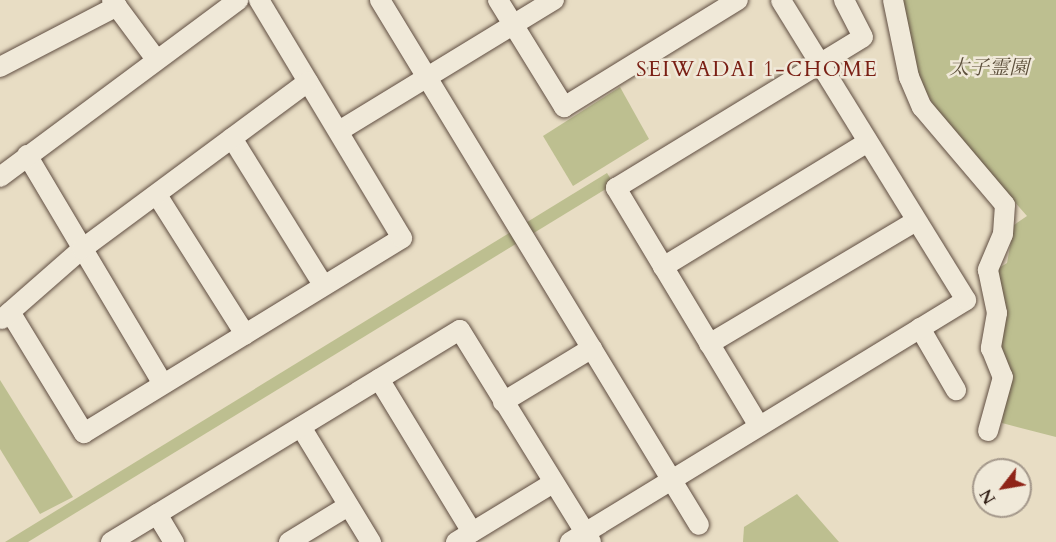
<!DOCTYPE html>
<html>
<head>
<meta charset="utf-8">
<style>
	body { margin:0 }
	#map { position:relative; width:1056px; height:542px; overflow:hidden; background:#e8ddc4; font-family:Cardo,"Noto Serif JP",serif }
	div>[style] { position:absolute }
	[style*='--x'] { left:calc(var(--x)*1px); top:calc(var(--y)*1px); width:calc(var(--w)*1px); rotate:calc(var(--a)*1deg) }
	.green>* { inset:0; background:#bdbf90 }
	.roads { filter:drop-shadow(0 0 2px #604e42) drop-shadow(0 0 2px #604e42) }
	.minor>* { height:20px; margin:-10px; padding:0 10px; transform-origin:10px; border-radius:10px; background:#f0e9d9 }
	span { translate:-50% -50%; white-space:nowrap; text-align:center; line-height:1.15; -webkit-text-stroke:5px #f0e9d9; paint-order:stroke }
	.park-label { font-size:20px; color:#5c4f3b; font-style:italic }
	.neighbourhood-label { font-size:21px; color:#7a1f14; letter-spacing:1.5px }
	.north { position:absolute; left:972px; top:458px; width:60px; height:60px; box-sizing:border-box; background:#f0e9d9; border:2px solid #a4988b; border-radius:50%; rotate:239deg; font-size:16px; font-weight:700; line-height:24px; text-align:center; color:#321f16 }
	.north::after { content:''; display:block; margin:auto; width:21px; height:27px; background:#8f2418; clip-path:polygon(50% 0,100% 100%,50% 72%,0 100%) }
</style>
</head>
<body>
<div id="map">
	<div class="green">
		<i style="clip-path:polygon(901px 0,1056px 0,1056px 437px,1002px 423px,1005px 397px,996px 270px,1007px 263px,1014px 225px,1027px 216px,943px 121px,921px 84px)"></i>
		<i style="clip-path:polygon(620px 87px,649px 139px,573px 186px,543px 136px)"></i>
		<i style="clip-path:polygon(607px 173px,614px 184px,28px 542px,5px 542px)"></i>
		<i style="clip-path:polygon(0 380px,73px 497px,40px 514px,0 449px)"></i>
		<i style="clip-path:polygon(797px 494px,839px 542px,743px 542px,744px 527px)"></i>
	</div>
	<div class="roads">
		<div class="minor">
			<i style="--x:112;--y:0;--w:72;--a:53.4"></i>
			<i style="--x:380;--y:0;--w:614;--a:58.72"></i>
			<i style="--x:498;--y:0;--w:126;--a:58.3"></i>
			<i style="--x:564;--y:107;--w:204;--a:-31.6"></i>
			<i style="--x:893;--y:0;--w:79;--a:78.3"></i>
			<i style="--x:909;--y:77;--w:33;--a:67"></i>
			<i style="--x:922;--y:107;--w:128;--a:49.7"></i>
			<i style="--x:1005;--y:205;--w:29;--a:94"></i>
			<i style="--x:1003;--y:234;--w:39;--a:113"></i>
			<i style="--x:988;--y:270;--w:44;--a:78.2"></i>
			<i style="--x:997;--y:313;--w:36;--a:100"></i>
			<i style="--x:991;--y:348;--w:31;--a:68"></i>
			<i style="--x:1003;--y:377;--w:56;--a:105.5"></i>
			<i style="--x:0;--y:67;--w:132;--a:-27.5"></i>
			<i style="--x:339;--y:131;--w:252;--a:-31.4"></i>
			<i style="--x:232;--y:138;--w:173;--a:58.2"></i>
			<i style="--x:27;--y:155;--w:266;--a:59.3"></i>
			<i style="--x:0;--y:177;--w:297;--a:-36.6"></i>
			<i style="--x:157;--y:195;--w:165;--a:57.7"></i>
			<i style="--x:663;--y:267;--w:240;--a:-31.4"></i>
			<i style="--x:10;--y:312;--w:142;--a:58.6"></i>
			<i style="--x:84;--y:433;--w:373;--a:-31.5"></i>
			<i style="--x:402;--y:238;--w:278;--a:-121"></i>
			<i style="--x:2;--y:319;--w:106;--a:-41.2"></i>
			<i style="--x:82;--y:249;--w:281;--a:-36.5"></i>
			<i style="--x:920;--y:328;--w:72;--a:59.9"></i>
			<i style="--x:709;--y:344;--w:241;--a:-30.7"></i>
			<i style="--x:379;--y:379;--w:179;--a:58.7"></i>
			<i style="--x:503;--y:402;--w:104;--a:-31.2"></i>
			<i style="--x:759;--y:426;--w:278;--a:-121"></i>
			<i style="--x:616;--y:188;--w:289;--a:-31.4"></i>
			<i style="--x:863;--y:37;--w:42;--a:-117.2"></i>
			<i style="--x:301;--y:427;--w:135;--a:58.7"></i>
			<i style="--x:157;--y:514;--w:33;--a:59"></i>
			<i style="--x:111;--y:542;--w:408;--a:-31.3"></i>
			<i style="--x:460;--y:330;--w:249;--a:58.3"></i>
			<i style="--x:289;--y:542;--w:69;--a:-31.4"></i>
			<i style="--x:456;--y:542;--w:114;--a:-31.3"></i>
			<i style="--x:570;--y:542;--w:464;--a:-31.4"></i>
			<i style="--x:966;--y:300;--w:352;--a:-121.7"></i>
		</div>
	</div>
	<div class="park-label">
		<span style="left:989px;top:67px">太子霊園</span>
	</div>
	<div class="neighbourhood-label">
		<span style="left:757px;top:70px">SEIWADAI 1-CHOME</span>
	</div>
	<div class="north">N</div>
</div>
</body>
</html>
